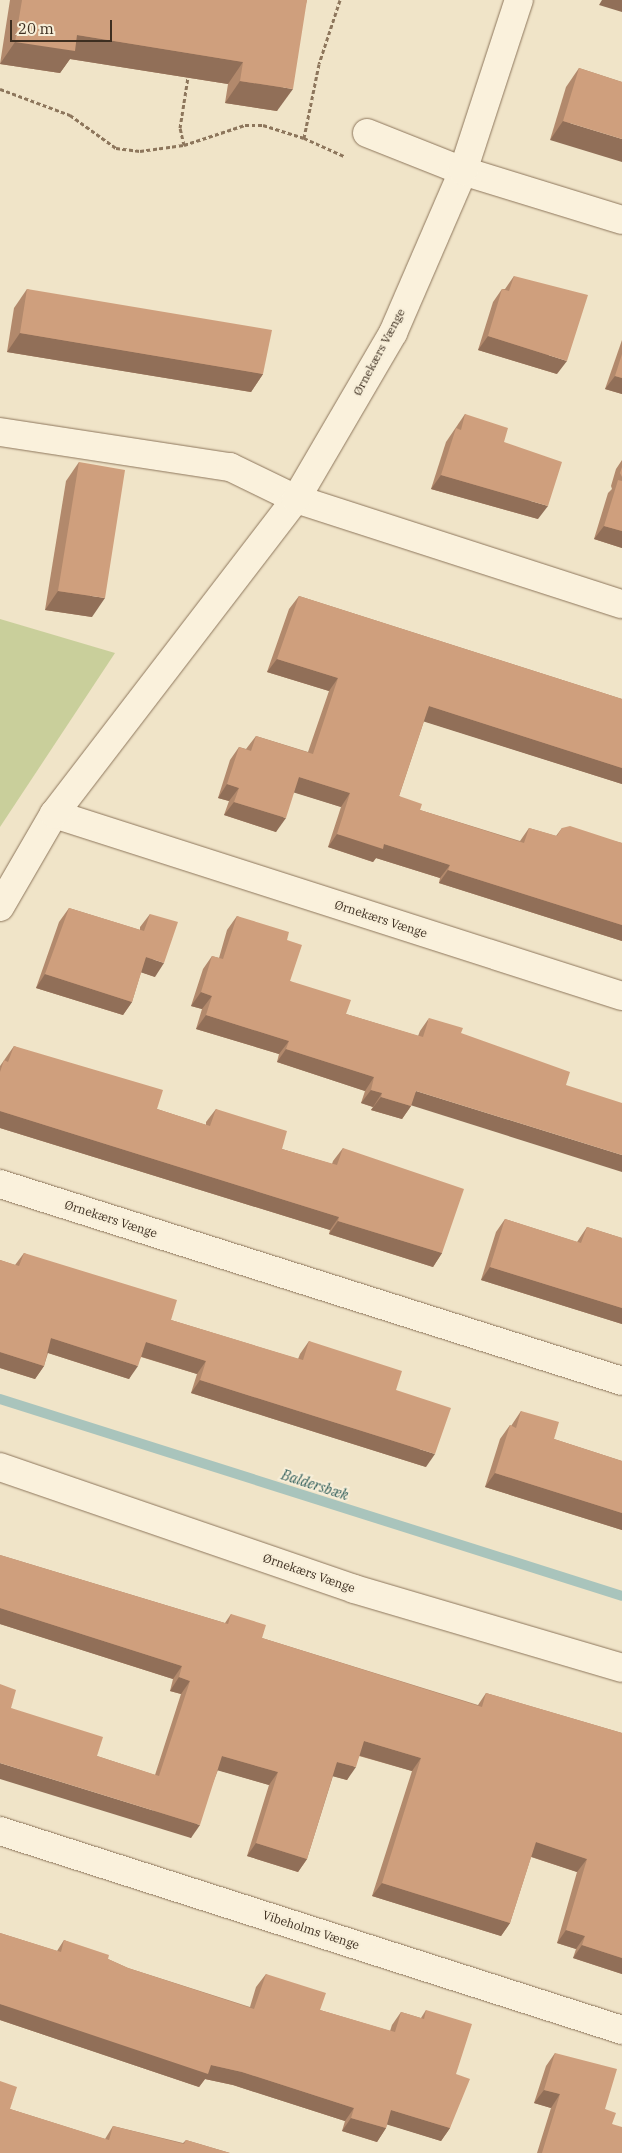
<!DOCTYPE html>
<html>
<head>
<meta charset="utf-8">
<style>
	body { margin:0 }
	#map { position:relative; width:622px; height:2153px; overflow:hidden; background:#f0e4c8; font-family:"IBM Plex Serif",serif }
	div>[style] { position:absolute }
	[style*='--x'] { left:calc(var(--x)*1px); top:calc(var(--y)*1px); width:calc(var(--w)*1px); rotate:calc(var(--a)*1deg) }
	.green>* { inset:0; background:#c9cf9b }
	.stream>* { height:10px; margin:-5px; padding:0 5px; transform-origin:5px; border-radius:5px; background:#a9c4bc }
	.path>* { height:3px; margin-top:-1.5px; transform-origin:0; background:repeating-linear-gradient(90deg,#8d765c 0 4px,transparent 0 6.5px) }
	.roads { filter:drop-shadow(0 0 1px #8d765c) drop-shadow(0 0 1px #8d765c) }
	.minor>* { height:28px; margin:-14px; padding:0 14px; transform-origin:14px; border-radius:14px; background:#faf1dc }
	.wall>* { inset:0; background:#b2896c }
	.shaded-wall>* { inset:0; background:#916f58 }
	.building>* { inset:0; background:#cf9f7d }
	span { translate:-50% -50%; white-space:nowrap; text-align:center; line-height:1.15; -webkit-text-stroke:4px #f7eed8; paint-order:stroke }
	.street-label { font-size:12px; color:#3d2e20 }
	.water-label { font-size:14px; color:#2f5d5a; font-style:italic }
	.scale { position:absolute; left:10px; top:20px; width:102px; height:22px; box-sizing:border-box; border:2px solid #3d2e20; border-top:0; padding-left:6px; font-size:15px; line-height:18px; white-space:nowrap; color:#3d2e20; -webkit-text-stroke:4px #f7eed8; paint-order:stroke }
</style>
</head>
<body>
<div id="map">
	<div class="green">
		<i style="clip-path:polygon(0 619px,115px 653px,0 827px)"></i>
	</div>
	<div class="stream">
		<i style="--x:0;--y:1399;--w:652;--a:17.57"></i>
	</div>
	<div class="path">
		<i style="--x:340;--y:0;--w:67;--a:108.2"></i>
		<i style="--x:319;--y:64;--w:76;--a:101.5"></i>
		<i style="--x:304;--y:138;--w:44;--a:24.2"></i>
		<i style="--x:0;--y:89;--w:75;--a:20.4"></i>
		<i style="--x:70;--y:115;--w:57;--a:35.7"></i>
		<i style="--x:116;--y:148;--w:24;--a:7"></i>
		<i style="--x:140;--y:151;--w:44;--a:-7.8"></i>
		<i style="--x:184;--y:145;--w:64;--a:-18.2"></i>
		<i style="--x:245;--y:125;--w:18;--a:0"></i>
		<i style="--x:263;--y:125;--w:43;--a:17.6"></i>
		<i style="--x:184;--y:145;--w:17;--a:-103"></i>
		<i style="--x:180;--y:128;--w:52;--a:-81.1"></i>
	</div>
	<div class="roads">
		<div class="minor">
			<i style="--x:367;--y:133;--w:103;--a:21.6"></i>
			<i style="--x:463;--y:171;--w:166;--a:17.1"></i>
			<i style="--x:0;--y:432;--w:233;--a:8.7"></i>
			<i style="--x:230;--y:467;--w:73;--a:25.9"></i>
			<i style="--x:296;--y:499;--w:342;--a:17.9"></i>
			<i style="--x:54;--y:814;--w:596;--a:17.77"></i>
			<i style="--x:0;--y:907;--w:108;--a:-59.9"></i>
			<i style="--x:54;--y:814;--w:397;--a:-52.5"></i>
			<i style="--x:296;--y:499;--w:192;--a:-59.7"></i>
			<i style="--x:393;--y:333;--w:176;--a:-66.6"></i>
			<i style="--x:463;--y:171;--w:180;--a:-71.9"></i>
			<i style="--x:0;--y:1184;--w:652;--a:17.57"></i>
			<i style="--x:0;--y:1467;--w:374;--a:19"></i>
			<i style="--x:354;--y:1589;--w:279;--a:16.4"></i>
			<i style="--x:0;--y:1831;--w:653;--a:17.74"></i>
		</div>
	</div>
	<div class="wall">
		<i style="clip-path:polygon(10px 0,307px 0,277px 111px,225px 103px,228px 84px,70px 59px,60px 73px,0 64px)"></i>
		<i style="clip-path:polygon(579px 68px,622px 82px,550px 140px,566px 87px)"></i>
		<i style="clip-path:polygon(514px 276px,557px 374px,478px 350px,493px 302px,502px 289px,505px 289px)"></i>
		<i style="clip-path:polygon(27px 289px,263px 374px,251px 392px,7px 352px,14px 308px)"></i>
		<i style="clip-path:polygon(622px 340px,622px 394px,605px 389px)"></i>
		<i style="clip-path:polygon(465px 414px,504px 442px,538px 519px,431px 489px,446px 442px)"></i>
		<i style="clip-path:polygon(622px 460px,622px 548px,594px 539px,608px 493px,612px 489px,611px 486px,616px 469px)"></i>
		<i style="clip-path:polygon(79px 462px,92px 617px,45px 610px,66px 481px)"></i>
		<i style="clip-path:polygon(299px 596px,622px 699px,622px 784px,424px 721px,399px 796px,420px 810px,520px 841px,529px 828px,556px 836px,562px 828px,622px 843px,622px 941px,439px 883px,440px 878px,376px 858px,373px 862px,328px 847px,341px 807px,294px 792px,276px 832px,224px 815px,229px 801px,218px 798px,230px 760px,239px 747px,246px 749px,256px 736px,308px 752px,329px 691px,267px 672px,289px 609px)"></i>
		<i style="clip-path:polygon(69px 908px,140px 930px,140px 927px,150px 914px,155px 977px,141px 972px,132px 1002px,123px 1015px,36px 988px,59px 922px)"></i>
		<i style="clip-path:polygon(237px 916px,287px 940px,290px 981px,346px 1014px,418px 1036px,420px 1031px,429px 1018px,411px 1106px,402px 1119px,371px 1110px,373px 1107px,361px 1103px,365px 1091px,277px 1062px,279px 1054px,196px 1029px,202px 1009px,191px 1006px,203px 969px,212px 956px,219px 958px,227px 930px)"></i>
		<i style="clip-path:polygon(14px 1046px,157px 1109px,206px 1125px,206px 1122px,216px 1109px,282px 1149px,332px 1164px,333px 1161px,343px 1148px,442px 1253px,433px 1267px,329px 1234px,330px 1230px,0 1128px,0 1066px)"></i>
		<i style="clip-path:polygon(505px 1219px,577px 1242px,587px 1227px,622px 1238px,622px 1324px,481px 1280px,496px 1232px)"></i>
		<i style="clip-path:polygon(24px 1253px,171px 1320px,298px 1359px,300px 1354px,309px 1341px,396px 1390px,426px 1467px,191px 1393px,197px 1374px,141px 1357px,129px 1379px,48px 1353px,44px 1366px,35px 1379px,0 1368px,0 1260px,15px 1265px)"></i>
		<i style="clip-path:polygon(521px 1411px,554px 1439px,622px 1461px,622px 1530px,485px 1487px,500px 1439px,510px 1425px,511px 1426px)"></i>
		<i style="clip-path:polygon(0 1555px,225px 1623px,231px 1614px,262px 1638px,478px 1705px,486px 1693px,622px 1733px,622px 1974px,573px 1958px,576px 1949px,557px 1943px,577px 1872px,531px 1857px,510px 1923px,501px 1936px,372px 1896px,412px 1771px,359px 1756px,347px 1780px,333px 1776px,307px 1859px,298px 1872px,247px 1856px,269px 1785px,218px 1770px,191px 1838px,11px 1708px,97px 1756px,155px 1775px,181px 1694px,170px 1691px,173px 1679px,0 1624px)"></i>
		<i style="clip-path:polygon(0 1933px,57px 1951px,64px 1940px,108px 1959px,128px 1968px,250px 2007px,256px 1987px,266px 1974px,320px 2010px,390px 2031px,392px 2025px,401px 2012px,421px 2018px,426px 2010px,456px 2074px,450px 2128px,441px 2141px,387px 2124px,386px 2128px,377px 2142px,342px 2131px,345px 2121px,233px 2085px,205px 2079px,199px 2087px,0 2020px)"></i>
		<i style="clip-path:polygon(555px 2053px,605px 2109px,612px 2124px,622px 2153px,537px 2153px,551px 2108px,534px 2103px,546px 2066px)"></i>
		<i style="clip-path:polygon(10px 2109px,105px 2139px,113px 2126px,183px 2143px,186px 2140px,230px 2153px,0 2153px)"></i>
	</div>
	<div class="shaded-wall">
		<i style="clip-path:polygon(602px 0,622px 0,622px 12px,599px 5px)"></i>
		<i style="clip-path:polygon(77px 35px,243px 62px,228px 84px,70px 59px,60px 73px,0 64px,15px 42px)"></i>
		<i style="clip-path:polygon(240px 81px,293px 89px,277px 111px,225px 103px)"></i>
		<i style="clip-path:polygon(563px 121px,622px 139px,622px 162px,550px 140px)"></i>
		<i style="clip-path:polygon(20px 333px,263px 374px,251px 392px,7px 352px)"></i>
		<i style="clip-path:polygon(488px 336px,567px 361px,557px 374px,478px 350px)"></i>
		<i style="clip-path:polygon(615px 376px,622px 378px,622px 394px,605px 389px)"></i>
		<i style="clip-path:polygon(441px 475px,548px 506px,538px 519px,431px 489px)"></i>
		<i style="clip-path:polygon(604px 526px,622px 531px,622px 548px,594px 539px)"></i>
		<i style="clip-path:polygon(58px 591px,105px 598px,92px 617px,45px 610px)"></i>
		<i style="clip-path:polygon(277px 659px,338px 678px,329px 691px,267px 672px)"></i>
		<i style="clip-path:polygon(429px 706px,622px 768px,622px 784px,419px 720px)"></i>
		<i style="clip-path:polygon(299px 777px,350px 793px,341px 807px,289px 791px)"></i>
		<i style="clip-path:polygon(227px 784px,239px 788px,229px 801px,218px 798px)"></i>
		<i style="clip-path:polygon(234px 802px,286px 818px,276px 832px,224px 815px)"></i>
		<i style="clip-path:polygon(337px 834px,384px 844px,450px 865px,440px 878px,376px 858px,373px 862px,328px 847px)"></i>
		<i style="clip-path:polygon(448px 870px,622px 925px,622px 941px,439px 883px)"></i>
		<i style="clip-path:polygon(146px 957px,164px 963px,155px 977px,137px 971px)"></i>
		<i style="clip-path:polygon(45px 974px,132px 1002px,123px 1015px,36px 988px)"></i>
		<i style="clip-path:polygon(201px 992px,212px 996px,202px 1009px,191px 1006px)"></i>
		<i style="clip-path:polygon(206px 1015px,289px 1041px,279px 1054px,196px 1029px)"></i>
		<i style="clip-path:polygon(286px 1049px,374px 1077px,365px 1091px,277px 1062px)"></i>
		<i style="clip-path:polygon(371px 1090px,382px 1093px,373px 1107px,361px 1103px)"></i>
		<i style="clip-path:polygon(416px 1091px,622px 1155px,622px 1172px,407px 1104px)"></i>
		<i style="clip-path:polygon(381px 1097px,411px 1106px,402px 1119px,371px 1110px)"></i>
		<i style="clip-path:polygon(0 1111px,339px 1217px,330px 1230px,0 1128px)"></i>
		<i style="clip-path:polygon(338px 1221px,442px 1253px,433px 1267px,329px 1234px)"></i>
		<i style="clip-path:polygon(490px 1267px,622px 1308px,622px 1324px,481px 1280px)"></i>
		<i style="clip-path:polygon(51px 1338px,138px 1366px,129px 1379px,42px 1351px)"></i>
		<i style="clip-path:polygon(146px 1342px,206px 1361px,197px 1374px,136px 1355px)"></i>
		<i style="clip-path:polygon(0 1352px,44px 1366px,35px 1379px,0 1368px)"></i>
		<i style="clip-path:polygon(200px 1380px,435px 1454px,426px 1467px,191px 1393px)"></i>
		<i style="clip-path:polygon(495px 1473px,622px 1513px,622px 1530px,485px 1487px)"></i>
		<i style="clip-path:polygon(0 1608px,182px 1666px,173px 1679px,0 1624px)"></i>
		<i style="clip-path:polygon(179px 1677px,190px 1681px,181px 1694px,170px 1691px)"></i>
		<i style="clip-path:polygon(364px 1741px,421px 1758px,412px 1771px,354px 1754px)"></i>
		<i style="clip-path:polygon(222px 1756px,278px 1772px,269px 1785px,213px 1769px)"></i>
		<i style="clip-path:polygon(337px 1762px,356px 1767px,347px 1780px,328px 1775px)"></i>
		<i style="clip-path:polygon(0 1763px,200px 1825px,191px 1838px,0 1779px)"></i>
		<i style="clip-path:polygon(536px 1842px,587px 1859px,577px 1872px,526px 1855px)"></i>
		<i style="clip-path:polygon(256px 1843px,307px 1859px,298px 1872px,247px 1856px)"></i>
		<i style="clip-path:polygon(382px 1883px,510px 1923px,501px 1936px,372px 1896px)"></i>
		<i style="clip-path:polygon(566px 1930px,585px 1936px,576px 1949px,557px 1943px)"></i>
		<i style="clip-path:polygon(582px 1945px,622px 1958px,622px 1974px,573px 1958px)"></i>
		<i style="clip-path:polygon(0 2004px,211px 2065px,242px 2072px,354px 2108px,345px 2121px,233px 2085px,205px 2079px,199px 2087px,0 2020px)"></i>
		<i style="clip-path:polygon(544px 2090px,560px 2094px,551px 2108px,534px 2103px)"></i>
		<i style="clip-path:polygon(391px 2110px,450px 2128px,441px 2141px,382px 2123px)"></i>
		<i style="clip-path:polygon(351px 2118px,386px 2128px,377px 2142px,342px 2131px)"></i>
	</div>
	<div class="building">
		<i style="clip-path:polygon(22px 0,307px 0,293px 89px,240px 81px,243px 62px,77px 35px,75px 51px,15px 42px)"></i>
		<i style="clip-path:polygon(579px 68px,622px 82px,622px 139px,563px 121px)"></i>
		<i style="clip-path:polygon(514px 276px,588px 295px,567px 361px,488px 336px,502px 289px,509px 291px)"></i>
		<i style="clip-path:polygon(27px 289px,272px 330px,263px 374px,20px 333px)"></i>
		<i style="clip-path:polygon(622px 354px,622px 378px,615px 376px)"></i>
		<i style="clip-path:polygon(465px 414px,508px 428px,504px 442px,562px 462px,548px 506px,441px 475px,456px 428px,461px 430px)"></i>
		<i style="clip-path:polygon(79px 462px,125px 470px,105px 598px,58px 591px)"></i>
		<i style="clip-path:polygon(622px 467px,622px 477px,620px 473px)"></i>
		<i style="clip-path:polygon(618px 480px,622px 481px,622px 531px,604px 526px)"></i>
		<i style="clip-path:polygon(299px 596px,622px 699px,622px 768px,429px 706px,399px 796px,422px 804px,420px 810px,524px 843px,529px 828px,557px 836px,562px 828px,570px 826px,622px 843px,622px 925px,448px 870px,450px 865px,384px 844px,383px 849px,337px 834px,350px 793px,299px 777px,286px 818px,234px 802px,239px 788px,227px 784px,239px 747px,251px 751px,256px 736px,313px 754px,338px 678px,277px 659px)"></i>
		<i style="clip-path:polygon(69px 908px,144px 931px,150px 914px,178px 922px,164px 963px,146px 957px,132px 1002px,45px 974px)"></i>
		<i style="clip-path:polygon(237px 916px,289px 932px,287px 940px,302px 945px,290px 981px,351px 1000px,346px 1014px,423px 1037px,429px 1018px,463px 1028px,461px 1033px,570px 1072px,566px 1085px,622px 1103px,622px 1155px,416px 1091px,411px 1106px,381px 1097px,382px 1093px,371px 1090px,374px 1077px,286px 1049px,289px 1041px,206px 1015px,212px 996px,201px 992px,212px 956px,223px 959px)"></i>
		<i style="clip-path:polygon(14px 1046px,163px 1090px,157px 1109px,210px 1126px,216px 1109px,287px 1131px,282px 1149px,337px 1165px,343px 1148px,464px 1189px,442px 1253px,338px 1221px,339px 1217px,0 1111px,0 1072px,4px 1060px,8px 1062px)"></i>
		<i style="clip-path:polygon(505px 1219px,581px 1243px,587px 1227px,622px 1238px,622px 1308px,490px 1267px)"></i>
		<i style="clip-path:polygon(24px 1253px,177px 1300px,171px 1320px,303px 1360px,309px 1341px,402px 1371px,396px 1390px,451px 1408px,435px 1454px,200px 1380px,206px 1361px,146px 1342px,138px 1366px,51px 1338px,44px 1366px,0 1352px,0 1260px,19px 1266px)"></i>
		<i style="clip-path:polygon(521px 1411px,559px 1422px,554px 1439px,622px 1461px,622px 1513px,495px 1473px,510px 1425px,516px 1428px)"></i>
		<i style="clip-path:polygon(0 1555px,228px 1624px,231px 1614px,266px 1625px,262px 1638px,482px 1707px,486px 1693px,622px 1733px,622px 1958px,582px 1945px,585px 1936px,566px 1930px,587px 1859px,536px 1842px,510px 1923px,382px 1883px,421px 1758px,364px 1741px,356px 1767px,337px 1762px,307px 1859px,256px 1843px,278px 1772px,222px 1756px,200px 1825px,0 1763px,0 1684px,16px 1690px,11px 1708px,103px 1737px,97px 1756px,159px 1776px,190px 1681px,179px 1677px,182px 1666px,0 1608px)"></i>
		<i style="clip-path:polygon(0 1933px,61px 1952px,64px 1940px,109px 1955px,108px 1959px,128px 1968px,254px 2009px,266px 1974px,326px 1993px,320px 2010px,395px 2032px,401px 2012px,424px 2019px,426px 2010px,472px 2024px,456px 2074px,470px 2079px,450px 2128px,391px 2110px,386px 2128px,351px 2118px,354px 2108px,242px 2072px,211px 2065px,208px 2074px,0 2004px)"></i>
		<i style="clip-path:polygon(555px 2053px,617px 2069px,605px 2109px,616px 2113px,612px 2124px,622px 2127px,622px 2153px,542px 2153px,560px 2094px,544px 2090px)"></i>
		<i style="clip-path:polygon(0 2081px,17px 2087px,10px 2109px,109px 2140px,113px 2126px,184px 2144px,186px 2140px,230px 2153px,0 2153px)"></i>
	</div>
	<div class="street-label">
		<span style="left:379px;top:352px;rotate:-62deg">Ørnekærs Vænge</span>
		<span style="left:381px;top:919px;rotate:18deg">Ørnekærs Vænge</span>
		<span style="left:111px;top:1219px;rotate:18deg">Ørnekærs Vænge</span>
		<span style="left:309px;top:1573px;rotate:19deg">Ørnekærs Vænge</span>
		<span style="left:311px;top:1930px;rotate:18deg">Vibeholms Vænge</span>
	</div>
	<div class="water-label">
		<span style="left:315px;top:1485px;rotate:18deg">Baldersbæk</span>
	</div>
	<div class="scale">20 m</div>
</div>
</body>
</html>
